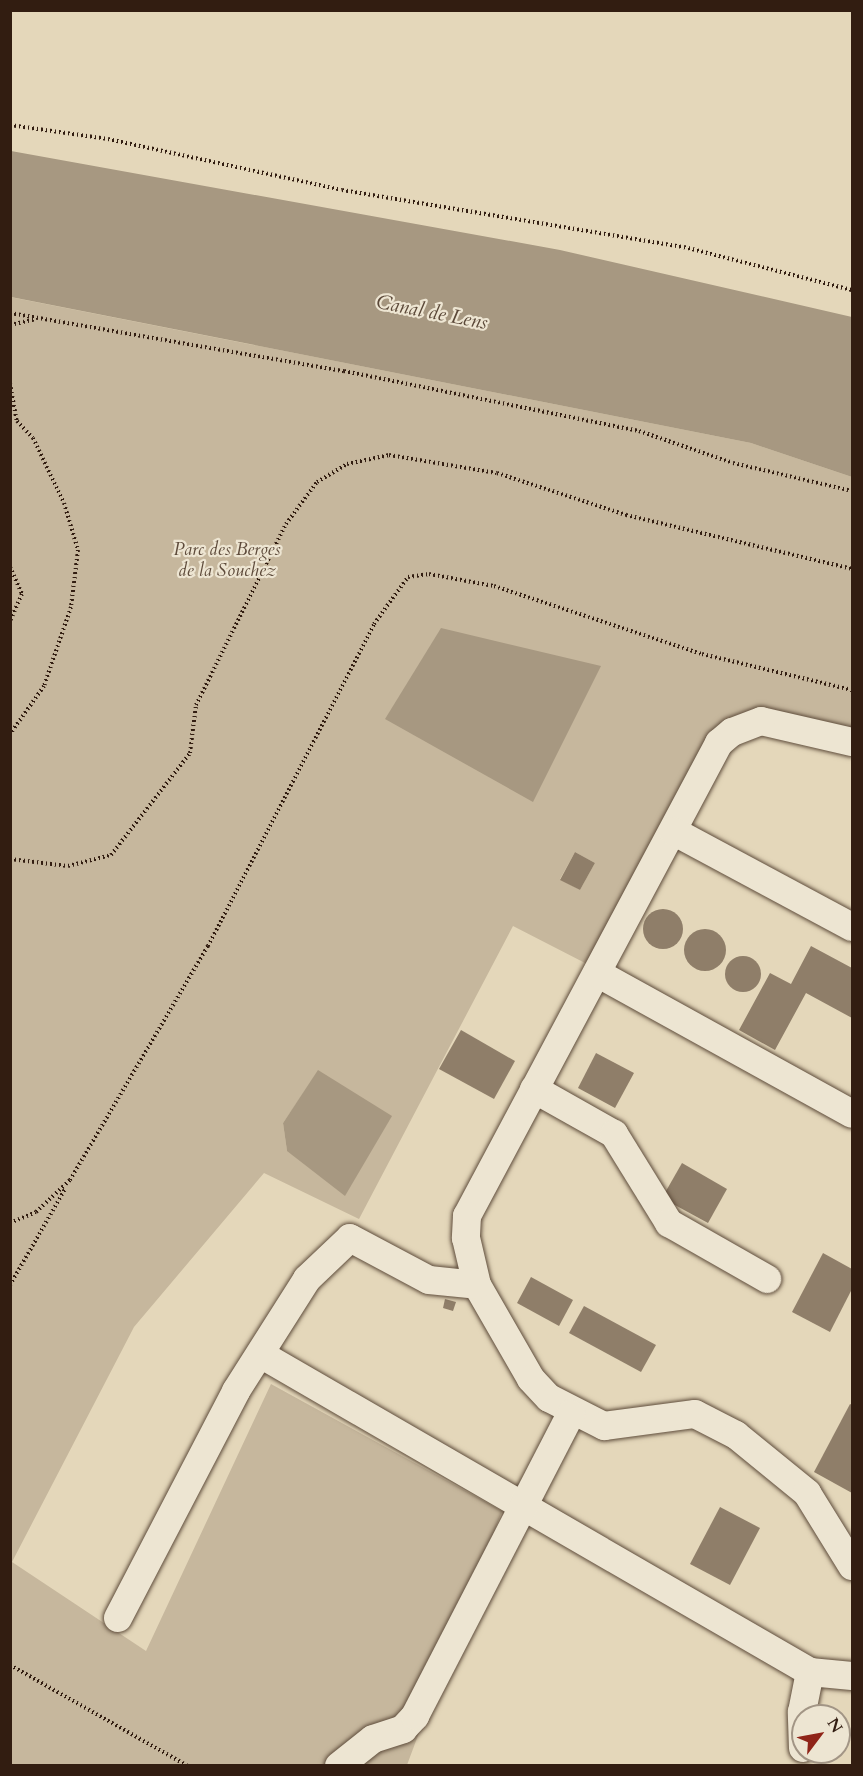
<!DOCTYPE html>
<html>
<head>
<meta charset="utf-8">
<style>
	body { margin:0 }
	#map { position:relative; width:863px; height:1776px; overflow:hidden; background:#e4d7ba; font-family:Cardo,serif }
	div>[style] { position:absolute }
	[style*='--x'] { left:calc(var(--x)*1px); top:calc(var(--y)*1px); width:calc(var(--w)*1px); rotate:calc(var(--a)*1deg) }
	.green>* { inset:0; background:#c6b79d }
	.water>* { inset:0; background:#a79881 }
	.building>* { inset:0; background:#8f7e69 }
	.round { border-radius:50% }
	.path>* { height:4px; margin-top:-2px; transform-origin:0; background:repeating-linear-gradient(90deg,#321d11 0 1.5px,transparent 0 4.5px) }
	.roads { filter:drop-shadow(0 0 2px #5e4c3b) drop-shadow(0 0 2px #5e4c3b) }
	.minor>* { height:28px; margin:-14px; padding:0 14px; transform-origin:14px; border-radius:14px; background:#ede5d2 }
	span { translate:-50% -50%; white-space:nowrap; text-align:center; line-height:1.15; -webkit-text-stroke:4.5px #ede5d2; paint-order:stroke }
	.park-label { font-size:18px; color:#5e4b3b; font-style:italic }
	.water-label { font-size:20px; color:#5b4838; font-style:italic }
	.frame { position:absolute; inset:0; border:12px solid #321d11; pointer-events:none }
	.north { position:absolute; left:791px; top:1704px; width:60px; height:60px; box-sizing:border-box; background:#ede5d2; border:2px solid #a29585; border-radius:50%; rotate:58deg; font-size:16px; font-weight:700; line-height:24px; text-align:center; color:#321d11 }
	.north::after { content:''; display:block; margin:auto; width:21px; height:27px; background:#8f2418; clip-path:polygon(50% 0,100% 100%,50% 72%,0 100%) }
</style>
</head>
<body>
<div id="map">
	<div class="green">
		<i style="clip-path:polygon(evenodd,10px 297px,751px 443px,852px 477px,852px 731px,765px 707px,745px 713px,587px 964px,513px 926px,359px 1219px,264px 1173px,134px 1327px,12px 1562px,146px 1651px,271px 1384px,502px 1511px,407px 1765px,11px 1765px,10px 297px,575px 852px,595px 863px,580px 890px,560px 879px,575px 852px,10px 297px,319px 1070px,287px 1151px,283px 1123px,319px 1070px)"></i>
	</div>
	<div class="water">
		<i style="clip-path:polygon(11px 151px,560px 250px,852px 317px,852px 477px,751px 443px,11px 297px)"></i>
		<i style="clip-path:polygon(441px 628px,601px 666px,533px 802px,385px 719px)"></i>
		<i style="clip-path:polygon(318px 1070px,392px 1116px,345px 1196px,287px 1151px,283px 1123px)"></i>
	</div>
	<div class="building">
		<i style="clip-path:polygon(575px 852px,595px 863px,580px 890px,560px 880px)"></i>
		<i class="round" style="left:643px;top:909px;width:40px;height:40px"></i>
		<i class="round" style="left:684px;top:929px;width:42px;height:42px"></i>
		<i style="clip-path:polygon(811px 946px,852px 968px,852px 1018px,806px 993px,775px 1050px,739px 1030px,770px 973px,791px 984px)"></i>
		<i class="round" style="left:725px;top:956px;width:36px;height:36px"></i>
		<i style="clip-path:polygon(461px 1030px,515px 1061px,494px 1099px,439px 1069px)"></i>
		<i style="clip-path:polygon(596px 1053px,634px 1073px,615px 1108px,578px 1088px)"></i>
		<i style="clip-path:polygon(682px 1163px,727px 1189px,708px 1223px,662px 1198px)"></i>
		<i style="clip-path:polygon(823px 1253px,852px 1269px,852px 1289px,830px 1332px,792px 1312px)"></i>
		<i style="clip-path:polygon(531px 1277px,573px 1300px,559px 1326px,517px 1303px)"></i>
		<i style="clip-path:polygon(445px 1299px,456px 1302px,453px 1311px,443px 1308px)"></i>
		<i style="clip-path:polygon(584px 1306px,656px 1345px,641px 1372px,569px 1333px)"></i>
		<i style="clip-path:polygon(850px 1404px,852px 1405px,852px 1493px,814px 1472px)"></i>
		<i style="clip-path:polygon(720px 1507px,760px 1528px,730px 1585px,690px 1564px)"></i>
	</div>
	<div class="path">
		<i style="--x:10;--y:125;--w:99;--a:8.1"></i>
		<i style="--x:108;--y:139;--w:239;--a:12.3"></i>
		<i style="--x:342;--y:190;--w:347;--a:9.5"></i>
		<i style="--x:684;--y:247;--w:173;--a:14.4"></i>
		<i style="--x:10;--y:313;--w:339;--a:9.9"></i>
		<i style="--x:344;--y:371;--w:301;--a:11.5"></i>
		<i style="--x:639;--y:431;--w:99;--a:18.8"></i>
		<i style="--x:733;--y:463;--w:122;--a:13.2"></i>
		<i style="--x:10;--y:325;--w:27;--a:-13"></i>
		<i style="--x:10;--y:383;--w:39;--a:80"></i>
		<i style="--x:17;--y:421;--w:23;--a:47"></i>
		<i style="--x:33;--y:438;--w:72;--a:64.5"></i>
		<i style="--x:64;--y:503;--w:49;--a:73.4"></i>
		<i style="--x:78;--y:550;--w:57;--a:97"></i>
		<i style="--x:71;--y:607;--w:83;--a:108.9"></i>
		<i style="--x:44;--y:686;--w:59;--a:125.3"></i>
		<i style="--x:10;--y:567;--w:30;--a:66"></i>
		<i style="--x:22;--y:594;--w:30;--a:114"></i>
		<i style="--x:10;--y:859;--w:58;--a:6.9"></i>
		<i style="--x:68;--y:866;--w:44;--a:-14.3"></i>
		<i style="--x:111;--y:855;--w:129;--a:-52.2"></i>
		<i style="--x:190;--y:753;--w:48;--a:-82.9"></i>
		<i style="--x:196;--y:705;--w:202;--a:-63.6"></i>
		<i style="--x:286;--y:524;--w:52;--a:-53.6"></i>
		<i style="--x:317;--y:482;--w:35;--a:-31"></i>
		<i style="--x:347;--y:464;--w:43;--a:-12.1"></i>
		<i style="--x:389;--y:455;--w:109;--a:9.5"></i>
		<i style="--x:497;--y:473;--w:136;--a:18"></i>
		<i style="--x:626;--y:515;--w:232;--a:13.4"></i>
		<i style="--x:10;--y:1223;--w:28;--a:-23"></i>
		<i style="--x:36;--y:1212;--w:47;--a:-43.3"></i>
		<i style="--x:70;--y:1180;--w:272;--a:-59.5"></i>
		<i style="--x:208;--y:946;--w:362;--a:-62.7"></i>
		<i style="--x:374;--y:624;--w:58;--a:-54.1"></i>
		<i style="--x:408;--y:577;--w:21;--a:-8"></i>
		<i style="--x:429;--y:574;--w:66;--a:10.5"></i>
		<i style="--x:494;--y:586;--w:219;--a:18.1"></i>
		<i style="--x:702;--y:654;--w:154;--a:13.5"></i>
		<i style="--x:10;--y:1285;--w:111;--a:-60.2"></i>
		<i style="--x:10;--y:1665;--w:205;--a:29.6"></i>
	</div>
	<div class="roads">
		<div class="minor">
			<i style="--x:852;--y:742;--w:93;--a:-167"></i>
			<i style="--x:761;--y:721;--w:31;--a:159"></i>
			<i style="--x:732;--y:732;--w:17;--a:140"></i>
			<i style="--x:719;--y:743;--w:536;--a:118.05"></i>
			<i style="--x:467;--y:1216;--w:22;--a:93"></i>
			<i style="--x:466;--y:1238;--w:48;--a:76.8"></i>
			<i style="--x:477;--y:1285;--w:108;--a:60.1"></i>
			<i style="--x:531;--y:1379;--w:26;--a:47"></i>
			<i style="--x:549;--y:1398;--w:62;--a:27"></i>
			<i style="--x:604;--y:1426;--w:92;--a:-7.5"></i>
			<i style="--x:695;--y:1414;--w:46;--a:27.1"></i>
			<i style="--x:736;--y:1435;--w:92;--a:39.2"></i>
			<i style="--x:807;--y:1493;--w:86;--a:58.3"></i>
			<i style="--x:673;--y:831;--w:203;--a:28.2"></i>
			<i style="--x:597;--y:973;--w:291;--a:28.9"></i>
			<i style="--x:534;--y:1089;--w:92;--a:29.4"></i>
			<i style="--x:614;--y:1134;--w:105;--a:58.3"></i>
			<i style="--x:669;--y:1223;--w:113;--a:29.7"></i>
			<i style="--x:262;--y:1355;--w:633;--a:30.05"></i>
			<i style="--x:810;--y:1672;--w:42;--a:5.4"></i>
			<i style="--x:118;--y:1618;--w:256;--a:-62.5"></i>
			<i style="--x:236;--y:1391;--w:133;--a:-57.6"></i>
			<i style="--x:307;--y:1279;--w:59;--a:-43.6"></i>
			<i style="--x:350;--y:1238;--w:89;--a:28"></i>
			<i style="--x:429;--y:1280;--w:48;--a:5.9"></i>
			<i style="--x:803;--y:1748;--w:36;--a:-92"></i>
			<i style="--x:802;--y:1712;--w:41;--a:-78.7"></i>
			<i style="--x:339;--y:1766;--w:43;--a:-38.5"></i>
			<i style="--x:373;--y:1739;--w:32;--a:-18"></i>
			<i style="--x:403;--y:1729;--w:18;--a:-47"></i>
			<i style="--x:415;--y:1716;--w:340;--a:-62.7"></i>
		</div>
	</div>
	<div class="park-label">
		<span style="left:227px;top:561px">Parc des Berges<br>de la Souchez</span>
	</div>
	<div class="water-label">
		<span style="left:432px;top:312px;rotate:11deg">Canal de Lens</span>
	</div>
	<div class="frame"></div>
	<div class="north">N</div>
</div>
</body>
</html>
